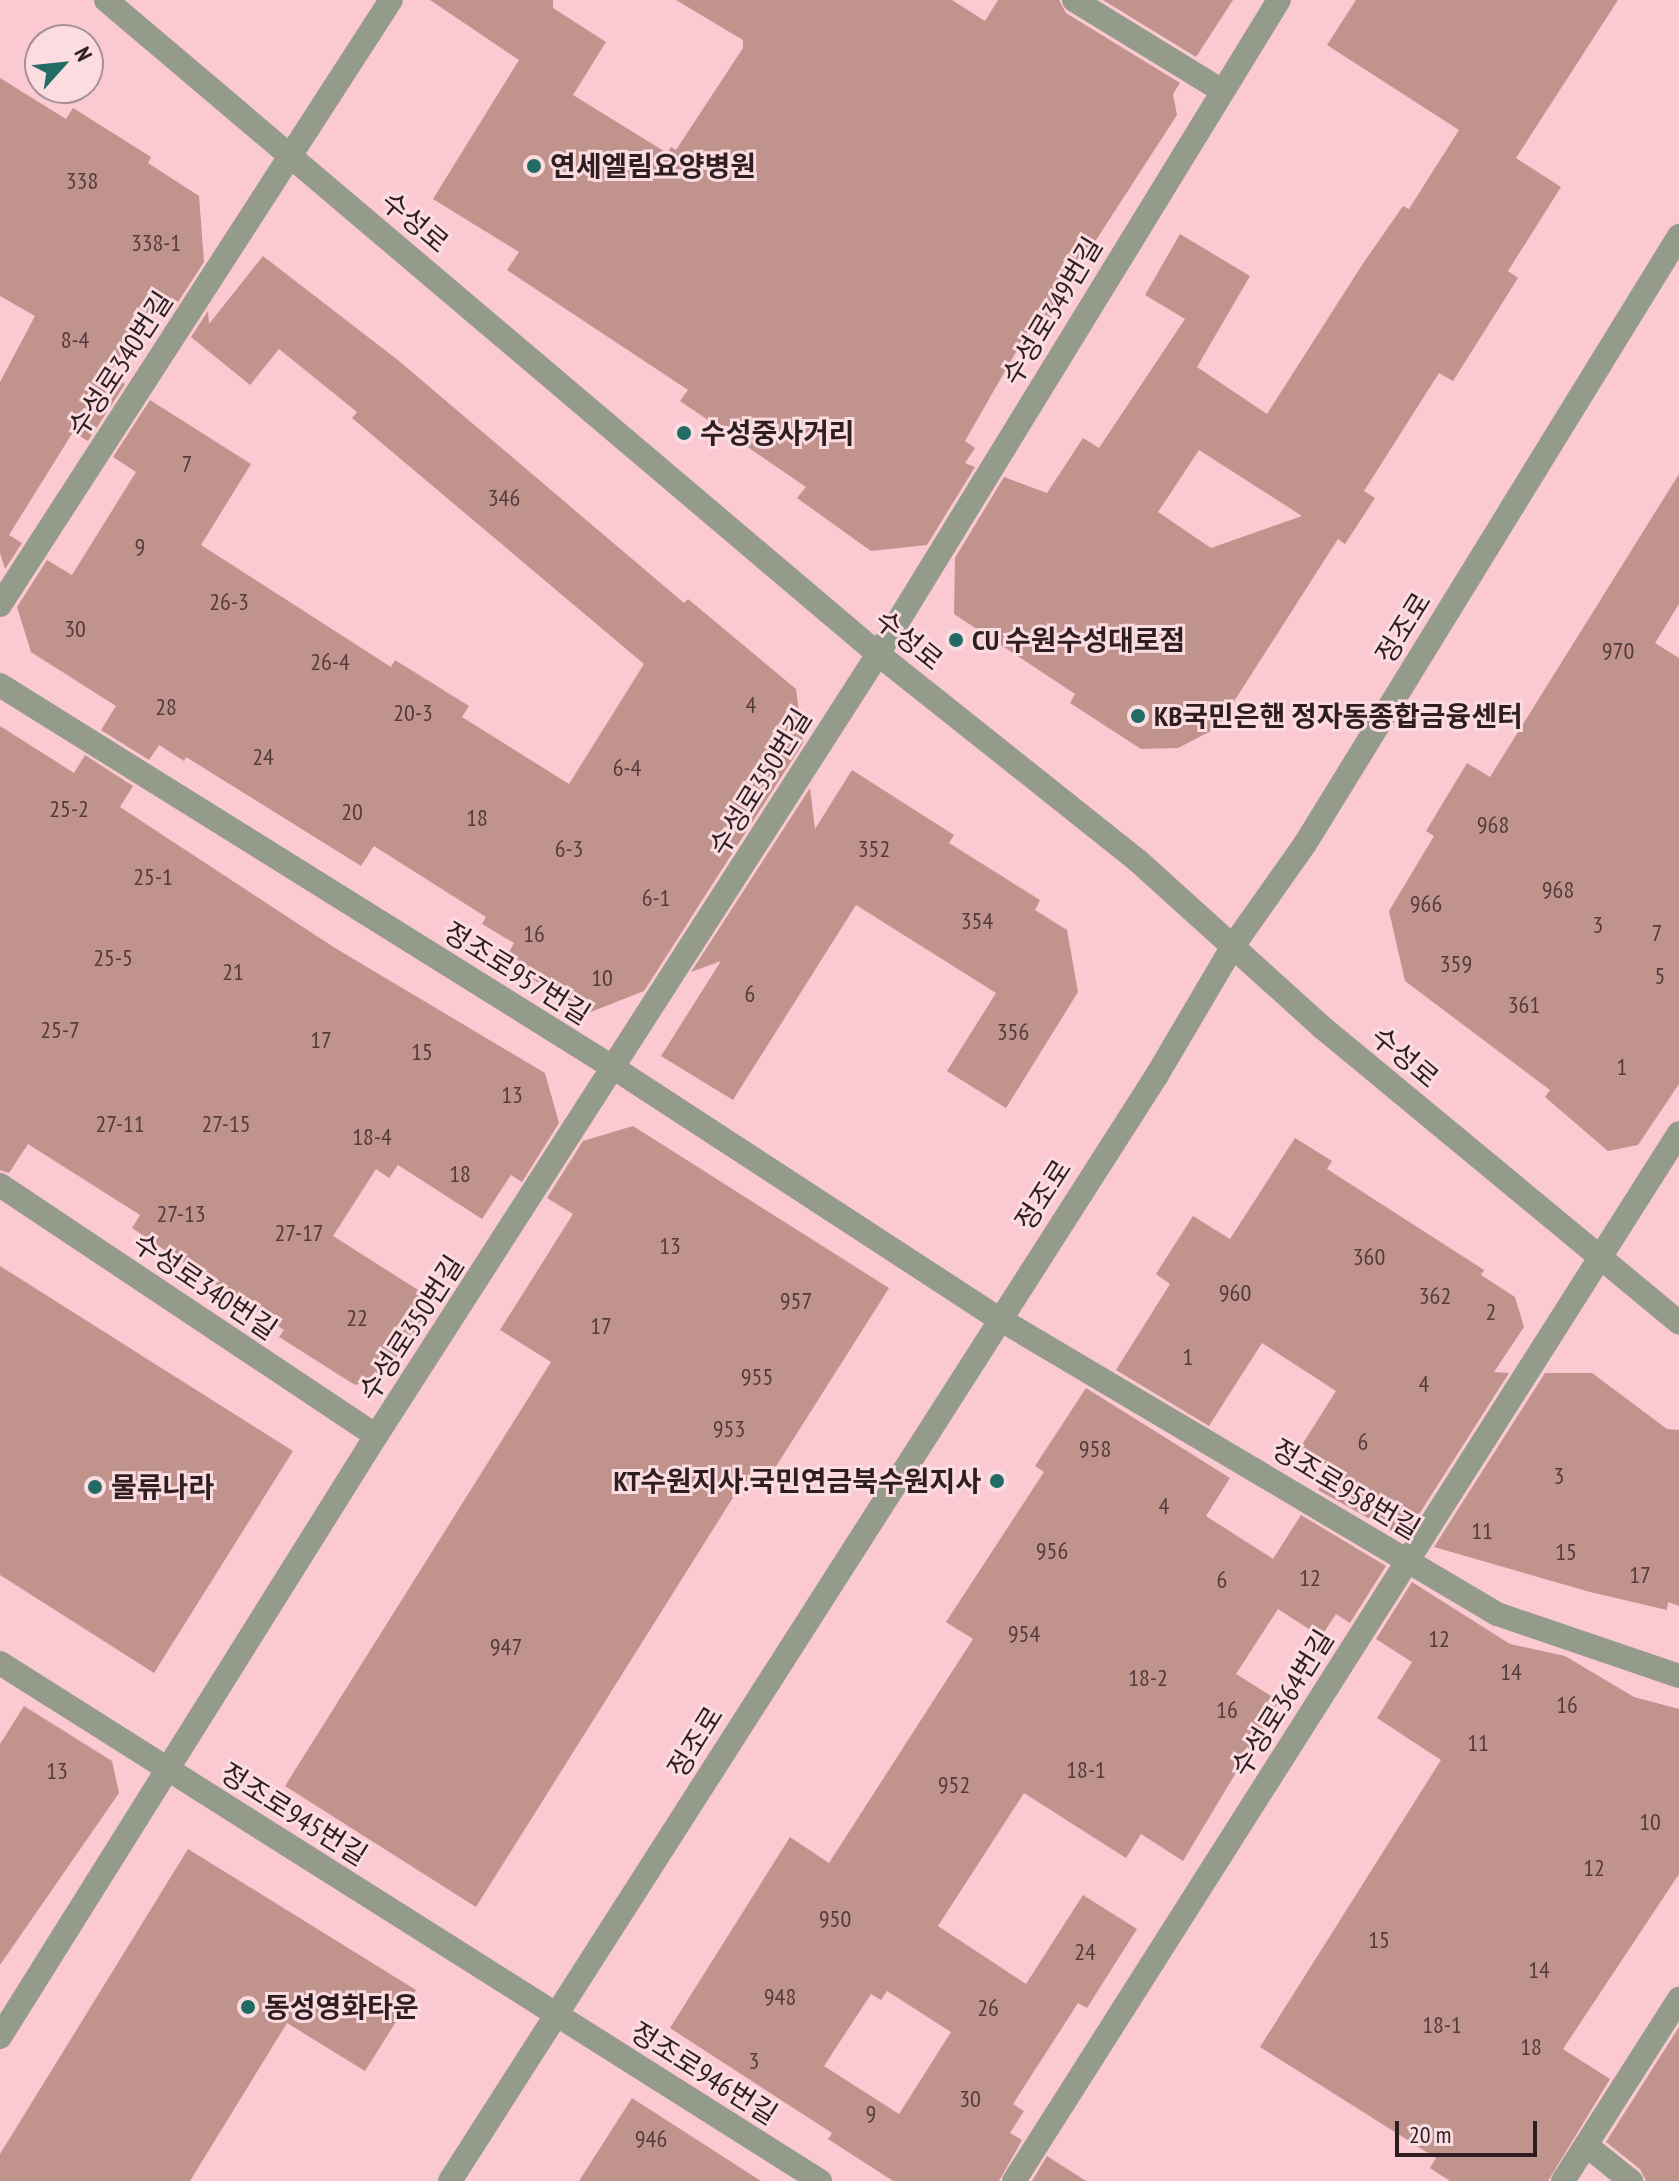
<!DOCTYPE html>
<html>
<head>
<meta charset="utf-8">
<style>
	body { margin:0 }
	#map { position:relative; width:1679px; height:2181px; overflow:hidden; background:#fac9d2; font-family:"PT Sans Narrow","Noto Sans KR",sans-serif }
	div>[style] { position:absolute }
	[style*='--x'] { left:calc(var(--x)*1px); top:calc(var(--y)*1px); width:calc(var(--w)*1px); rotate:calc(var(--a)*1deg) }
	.building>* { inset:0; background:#c0938d }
	.minor>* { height:24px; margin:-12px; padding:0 12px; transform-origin:12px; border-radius:12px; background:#949b8b }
	.dots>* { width:22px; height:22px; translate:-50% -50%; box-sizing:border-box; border:4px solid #fadce1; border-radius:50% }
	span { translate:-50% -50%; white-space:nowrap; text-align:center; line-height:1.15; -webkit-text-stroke:6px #fadce1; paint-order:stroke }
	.number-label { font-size:24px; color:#533b3c }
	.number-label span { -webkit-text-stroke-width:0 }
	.poi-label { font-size:28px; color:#2f1e21; font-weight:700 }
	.left { translate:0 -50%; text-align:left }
	.right { translate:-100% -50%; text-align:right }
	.street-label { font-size:28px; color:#2f1e21 }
	.north { position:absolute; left:24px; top:24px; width:80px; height:80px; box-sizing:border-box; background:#fadce1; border:2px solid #a99094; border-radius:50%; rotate:63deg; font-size:22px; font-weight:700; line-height:32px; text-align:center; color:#2f1e21 }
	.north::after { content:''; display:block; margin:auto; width:28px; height:36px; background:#236c66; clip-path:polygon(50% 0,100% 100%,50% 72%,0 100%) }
	.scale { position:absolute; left:1395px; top:2121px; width:142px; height:36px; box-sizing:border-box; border:4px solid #2f1e21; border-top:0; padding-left:10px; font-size:24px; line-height:28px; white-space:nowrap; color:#2f1e21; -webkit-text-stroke:6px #fadce1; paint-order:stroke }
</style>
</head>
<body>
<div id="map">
	<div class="building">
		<i style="clip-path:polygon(430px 0,553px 0,553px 8px,606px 42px,573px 95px,667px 153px,671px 147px,676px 150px,743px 48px,743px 40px,676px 0,952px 0,985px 21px,998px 0,1059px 0,1066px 13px,1180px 83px,1173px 94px,1177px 115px,1065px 288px,1070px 291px,1037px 337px,1028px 331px,965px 441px,975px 448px,965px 463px,975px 467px,927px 545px,871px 551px,797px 498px,806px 487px,680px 401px,688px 390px,507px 270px,519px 252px,433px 199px,519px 60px)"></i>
		<i style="clip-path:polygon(1103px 0,1233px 0,1196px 57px)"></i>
		<i style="clip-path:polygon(evenodd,1356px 0,1618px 0,1516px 158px,1561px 187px,1508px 271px,1518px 278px,1453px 381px,1439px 373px,1364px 491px,1375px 498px,1345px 544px,1338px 539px,1217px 728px,1178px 748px,1141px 749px,1070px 703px,1075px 694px,954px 614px,955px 558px,1004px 477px,1047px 493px,1083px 438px,1099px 448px,1185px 319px,1145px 295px,1180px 234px,1250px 276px,1197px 367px,1267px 414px,1362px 265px,1403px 206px,1409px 209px,1459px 130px,1327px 45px,1356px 0,1199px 450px,1302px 516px,1211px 548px,1158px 512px,1199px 450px)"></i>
		<i style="clip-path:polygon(0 78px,66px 119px,73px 108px,151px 157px,148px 163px,199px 196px,204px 262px,167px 319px,151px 306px,109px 374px,125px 384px,88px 441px,73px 432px,9px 535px,22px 543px,5px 569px,0 553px,0 382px,35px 316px,0 296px)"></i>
		<i style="clip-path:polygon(263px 256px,399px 361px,684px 603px,688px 599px,796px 689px,803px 743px,644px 991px,588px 1013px,521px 972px,526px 965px,508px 954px,514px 943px,482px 924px,486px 917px,374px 846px,361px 866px,186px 757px,184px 761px,159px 745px,149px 760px,101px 730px,116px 706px,31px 652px,17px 607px,47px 560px,72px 575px,136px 472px,113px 457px,150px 400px,251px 464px,201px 545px,391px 667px,395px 660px,469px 706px,462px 717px,569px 784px,644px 664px,352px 418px,357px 412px,279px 349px,250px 385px,191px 337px,208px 311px,209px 324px)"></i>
		<i style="clip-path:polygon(1679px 474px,1679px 604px,1655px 643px,1679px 658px,1679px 1084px,1638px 1145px,1608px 1151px,1545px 1097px,1550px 1090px,1405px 981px,1389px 911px,1434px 836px,1426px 831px,1467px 763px,1490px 777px)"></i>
		<i style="clip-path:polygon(0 726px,74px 773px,85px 755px,133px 786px,120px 807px,335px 948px,545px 1073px,559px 1123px,522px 1182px,511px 1175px,482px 1219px,398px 1165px,389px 1178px,376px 1169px,333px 1236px,434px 1300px,388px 1374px,355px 1385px,279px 1337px,284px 1330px,132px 1228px,140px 1215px,28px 1144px,9px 1173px,0 1170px)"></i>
		<i style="clip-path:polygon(852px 770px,954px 835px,949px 843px,1040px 900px,1035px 910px,1067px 930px,1078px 992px,1006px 1108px,947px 1071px,996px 993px,856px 905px,733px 1100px,661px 1056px,721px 961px,691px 972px,810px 788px,815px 829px)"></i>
		<i style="clip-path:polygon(633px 1126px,889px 1288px,761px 1490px,744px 1480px,476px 1907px,285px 1786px,551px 1362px,500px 1330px,573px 1214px,547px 1198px,583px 1141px)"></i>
		<i style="clip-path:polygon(1295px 1138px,1332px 1161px,1327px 1169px,1484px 1270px,1481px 1275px,1515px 1297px,1524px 1327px,1494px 1372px,1509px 1373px,1404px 1538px,1318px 1490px,1332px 1468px,1300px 1448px,1336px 1391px,1262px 1343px,1209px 1426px,1116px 1370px,1170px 1284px,1156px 1274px,1193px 1216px,1230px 1239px)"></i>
		<i style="clip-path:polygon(0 1266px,293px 1451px,154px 1673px,0 1575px)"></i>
		<i style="clip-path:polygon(1545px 1373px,1592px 1373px,1667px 1429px,1679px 1430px,1679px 1606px,1668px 1602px,1667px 1610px,1590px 1592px,1434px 1547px)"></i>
		<i style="clip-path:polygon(evenodd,1086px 1388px,1230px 1478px,1206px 1516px,1273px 1559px,1301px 1515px,1386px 1566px,1350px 1623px,1336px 1614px,1321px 1637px,1278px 1609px,1236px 1674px,1279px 1701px,1183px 1861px,1141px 1834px,1126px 1858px,1024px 1793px,938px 1926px,1026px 1984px,1083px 1895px,1137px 1929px,1087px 2008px,1078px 2003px,1013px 2104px,1024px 2111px,1010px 2133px,1022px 2140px,999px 2181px,893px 2181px,828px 2139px,832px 2133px,670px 2028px,790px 1837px,829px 1863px,973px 1639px,946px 1622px,1044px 1472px,1035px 1466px,1086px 1388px,887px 1991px,951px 2032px,899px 2114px,824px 2066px,871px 1994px,881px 2000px,887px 1991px)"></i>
		<i style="clip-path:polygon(1412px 1582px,1510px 1644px,1565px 1656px,1634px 1697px,1679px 1709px,1679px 1874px,1563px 2049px,1610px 2079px,1548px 2181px,1450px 2181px,1430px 2168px,1436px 2158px,1260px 2047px,1441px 1760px,1377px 1718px,1412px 1662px,1376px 1639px)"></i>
		<i style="clip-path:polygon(24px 1706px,112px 1761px,119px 1793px,0 1965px,0 1744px)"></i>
		<i style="clip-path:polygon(188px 1849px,416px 1990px,365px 2071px,287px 2023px,190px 2181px,0 2181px,0 2154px)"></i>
		<i style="clip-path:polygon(1679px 2027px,1679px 2181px,1646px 2181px,1640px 2169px,1606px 2142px)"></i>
		<i style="clip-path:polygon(632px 2098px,761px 2181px,579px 2181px)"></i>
		<i style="clip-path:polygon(1047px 2156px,1086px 2181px,1032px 2181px)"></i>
	</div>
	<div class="minor">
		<i style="--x:106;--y:0;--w:1012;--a:40.27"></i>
		<i style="--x:878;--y:654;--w:331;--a:38.5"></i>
		<i style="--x:1137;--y:860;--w:251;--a:42.1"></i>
		<i style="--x:1323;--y:1028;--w:462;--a:39.6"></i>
		<i style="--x:1074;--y:0;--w:172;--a:31.5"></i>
		<i style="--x:0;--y:605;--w:720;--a:-57.13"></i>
		<i style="--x:0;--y:685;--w:724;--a:31.96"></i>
		<i style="--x:614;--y:1068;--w:458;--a:33.1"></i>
		<i style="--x:998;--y:1318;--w:580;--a:30.68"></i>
		<i style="--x:1497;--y:1614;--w:192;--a:18.8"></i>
		<i style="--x:0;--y:1185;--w:452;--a:33.7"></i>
		<i style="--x:0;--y:1663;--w:970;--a:32.28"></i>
		<i style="--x:0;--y:2037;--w:709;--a:-57.97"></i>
		<i style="--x:376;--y:1436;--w:929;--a:-57.3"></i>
		<i style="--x:878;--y:654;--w:767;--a:-58.49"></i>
		<i style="--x:1586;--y:2145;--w:58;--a:38.7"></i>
		<i style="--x:450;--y:2181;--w:1313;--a:-57.41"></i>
		<i style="--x:1157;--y:1075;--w:150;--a:-59.5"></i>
		<i style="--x:1233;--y:946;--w:125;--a:-54.8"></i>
		<i style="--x:1305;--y:844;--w:714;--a:-58.4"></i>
		<i style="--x:1014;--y:2181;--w:1241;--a:-57.6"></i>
		<i style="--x:1563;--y:2181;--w:216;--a:-57.5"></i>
	</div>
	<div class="dots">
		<i style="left:534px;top:166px;background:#236c66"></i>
		<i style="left:684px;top:433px;background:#236c66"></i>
		<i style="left:956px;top:640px;background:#236c66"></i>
		<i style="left:1138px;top:716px;background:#236c66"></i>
		<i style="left:997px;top:1481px;background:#236c66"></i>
		<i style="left:95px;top:1487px;background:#236c66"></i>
		<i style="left:248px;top:2007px;background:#236c66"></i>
	</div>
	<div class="number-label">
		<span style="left:82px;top:181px">338</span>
		<span style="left:156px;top:243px">338-1</span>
		<span style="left:75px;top:340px">8-4</span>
		<span style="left:187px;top:464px">7</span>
		<span style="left:504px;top:498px">346</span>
		<span style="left:140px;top:547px">9</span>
		<span style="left:229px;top:602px">26-3</span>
		<span style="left:75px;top:629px">30</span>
		<span style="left:1618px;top:651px">970</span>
		<span style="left:330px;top:662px">26-4</span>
		<span style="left:751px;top:705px">4</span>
		<span style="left:166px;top:707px">28</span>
		<span style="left:413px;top:713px">20-3</span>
		<span style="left:263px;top:757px">24</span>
		<span style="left:627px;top:768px">6-4</span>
		<span style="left:69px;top:809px">25-2</span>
		<span style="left:352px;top:812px">20</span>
		<span style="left:477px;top:818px">18</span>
		<span style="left:1493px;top:825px">968</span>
		<span style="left:569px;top:849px">6-3</span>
		<span style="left:874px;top:849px">352</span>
		<span style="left:153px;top:877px">25-1</span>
		<span style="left:1558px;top:890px">968</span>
		<span style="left:656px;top:898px">6-1</span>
		<span style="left:1426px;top:904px">966</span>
		<span style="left:977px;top:921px">354</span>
		<span style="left:1598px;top:925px">3</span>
		<span style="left:1657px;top:933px">7</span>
		<span style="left:534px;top:934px">16</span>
		<span style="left:113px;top:958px">25-5</span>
		<span style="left:1456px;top:964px">359</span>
		<span style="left:233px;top:972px">21</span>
		<span style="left:1660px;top:976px">5</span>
		<span style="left:602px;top:978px">10</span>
		<span style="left:750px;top:994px">6</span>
		<span style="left:1524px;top:1005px">361</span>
		<span style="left:60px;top:1030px">25-7</span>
		<span style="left:1013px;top:1032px">356</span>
		<span style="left:321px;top:1040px">17</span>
		<span style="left:422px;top:1052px">15</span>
		<span style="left:1622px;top:1067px">1</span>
		<span style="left:512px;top:1095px">13</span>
		<span style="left:120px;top:1124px">27-11</span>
		<span style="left:226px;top:1124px">27-15</span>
		<span style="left:372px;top:1137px">18-4</span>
		<span style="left:460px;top:1174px">18</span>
		<span style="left:181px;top:1214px">27-13</span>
		<span style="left:299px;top:1233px">27-17</span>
		<span style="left:670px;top:1246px">13</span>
		<span style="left:1369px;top:1257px">360</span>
		<span style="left:1235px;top:1293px">960</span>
		<span style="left:1435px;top:1296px">362</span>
		<span style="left:796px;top:1301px">957</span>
		<span style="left:1491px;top:1312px">2</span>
		<span style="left:357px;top:1318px">22</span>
		<span style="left:601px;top:1326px">17</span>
		<span style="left:1188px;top:1357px">1</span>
		<span style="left:757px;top:1377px">955</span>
		<span style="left:1424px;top:1384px">4</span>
		<span style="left:729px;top:1429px">953</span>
		<span style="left:1363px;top:1442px">6</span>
		<span style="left:1095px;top:1449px">958</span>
		<span style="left:1559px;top:1476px">3</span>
		<span style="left:1164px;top:1506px">4</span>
		<span style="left:1482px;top:1531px">11</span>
		<span style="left:1052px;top:1551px">956</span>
		<span style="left:1566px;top:1552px">15</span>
		<span style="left:1640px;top:1575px">17</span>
		<span style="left:1310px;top:1578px">12</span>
		<span style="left:1222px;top:1580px">6</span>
		<span style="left:1024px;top:1634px">954</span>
		<span style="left:1439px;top:1639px">12</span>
		<span style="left:506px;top:1647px">947</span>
		<span style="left:1511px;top:1672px">14</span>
		<span style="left:1148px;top:1678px">18-2</span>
		<span style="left:1567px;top:1705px">16</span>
		<span style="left:1227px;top:1710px">16</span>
		<span style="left:1478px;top:1743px">11</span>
		<span style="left:1086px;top:1770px">18-1</span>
		<span style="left:57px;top:1771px">13</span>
		<span style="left:954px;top:1785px">952</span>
		<span style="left:1650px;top:1822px">10</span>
		<span style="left:1594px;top:1868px">12</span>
		<span style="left:835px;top:1919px">950</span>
		<span style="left:1379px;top:1940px">15</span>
		<span style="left:1085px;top:1952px">24</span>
		<span style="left:1539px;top:1970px">14</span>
		<span style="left:780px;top:1997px">948</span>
		<span style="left:988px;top:2008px">26</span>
		<span style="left:1442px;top:2025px">18-1</span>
		<span style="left:1531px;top:2047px">18</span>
		<span style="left:754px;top:2061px">3</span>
		<span style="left:970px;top:2099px">30</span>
		<span style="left:871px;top:2114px">9</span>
		<span style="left:651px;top:2139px">946</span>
	</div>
	<div class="poi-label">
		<span class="left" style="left:550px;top:166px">연세엘림요양병원</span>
		<span class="left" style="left:700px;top:433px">수성중사거리</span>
		<span class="left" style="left:972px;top:640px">CU 수원수성대로점</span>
		<span class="left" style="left:1154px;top:716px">KB국민은핸 정자동종합금융센터</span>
		<span class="right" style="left:981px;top:1481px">KT수원지사.국민연금북수원지사</span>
		<span class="left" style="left:111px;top:1487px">물류나라</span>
		<span class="left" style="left:264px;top:2007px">동성영화타운</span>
	</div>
	<div class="street-label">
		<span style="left:415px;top:222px;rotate:40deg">수성로</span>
		<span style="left:1052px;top:311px;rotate:-59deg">수성로349번길</span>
		<span style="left:120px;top:364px;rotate:-57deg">수성로340번길</span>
		<span style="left:1403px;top:628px;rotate:-58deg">정조로</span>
		<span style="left:909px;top:640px;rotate:39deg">수성로</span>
		<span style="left:760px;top:782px;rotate:-58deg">수성로350번길</span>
		<span style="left:517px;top:973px;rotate:32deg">정조로957번길</span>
		<span style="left:1405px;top:1057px;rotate:40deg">수성로</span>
		<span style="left:1043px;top:1195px;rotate:-57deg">정조로</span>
		<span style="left:205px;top:1286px;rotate:34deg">수성로340번길</span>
		<span style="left:411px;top:1328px;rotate:-57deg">수성로350번길</span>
		<span style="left:1346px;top:1489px;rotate:31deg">정조로958번길</span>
		<span style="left:1282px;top:1703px;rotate:-58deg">수성로364번길</span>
		<span style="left:695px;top:1742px;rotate:-58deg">정조로</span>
		<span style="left:294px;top:1814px;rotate:32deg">정조로945번길</span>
		<span style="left:704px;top:2073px;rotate:32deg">정조로946번길</span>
	</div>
	<div class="north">N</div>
	<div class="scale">20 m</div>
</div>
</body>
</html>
